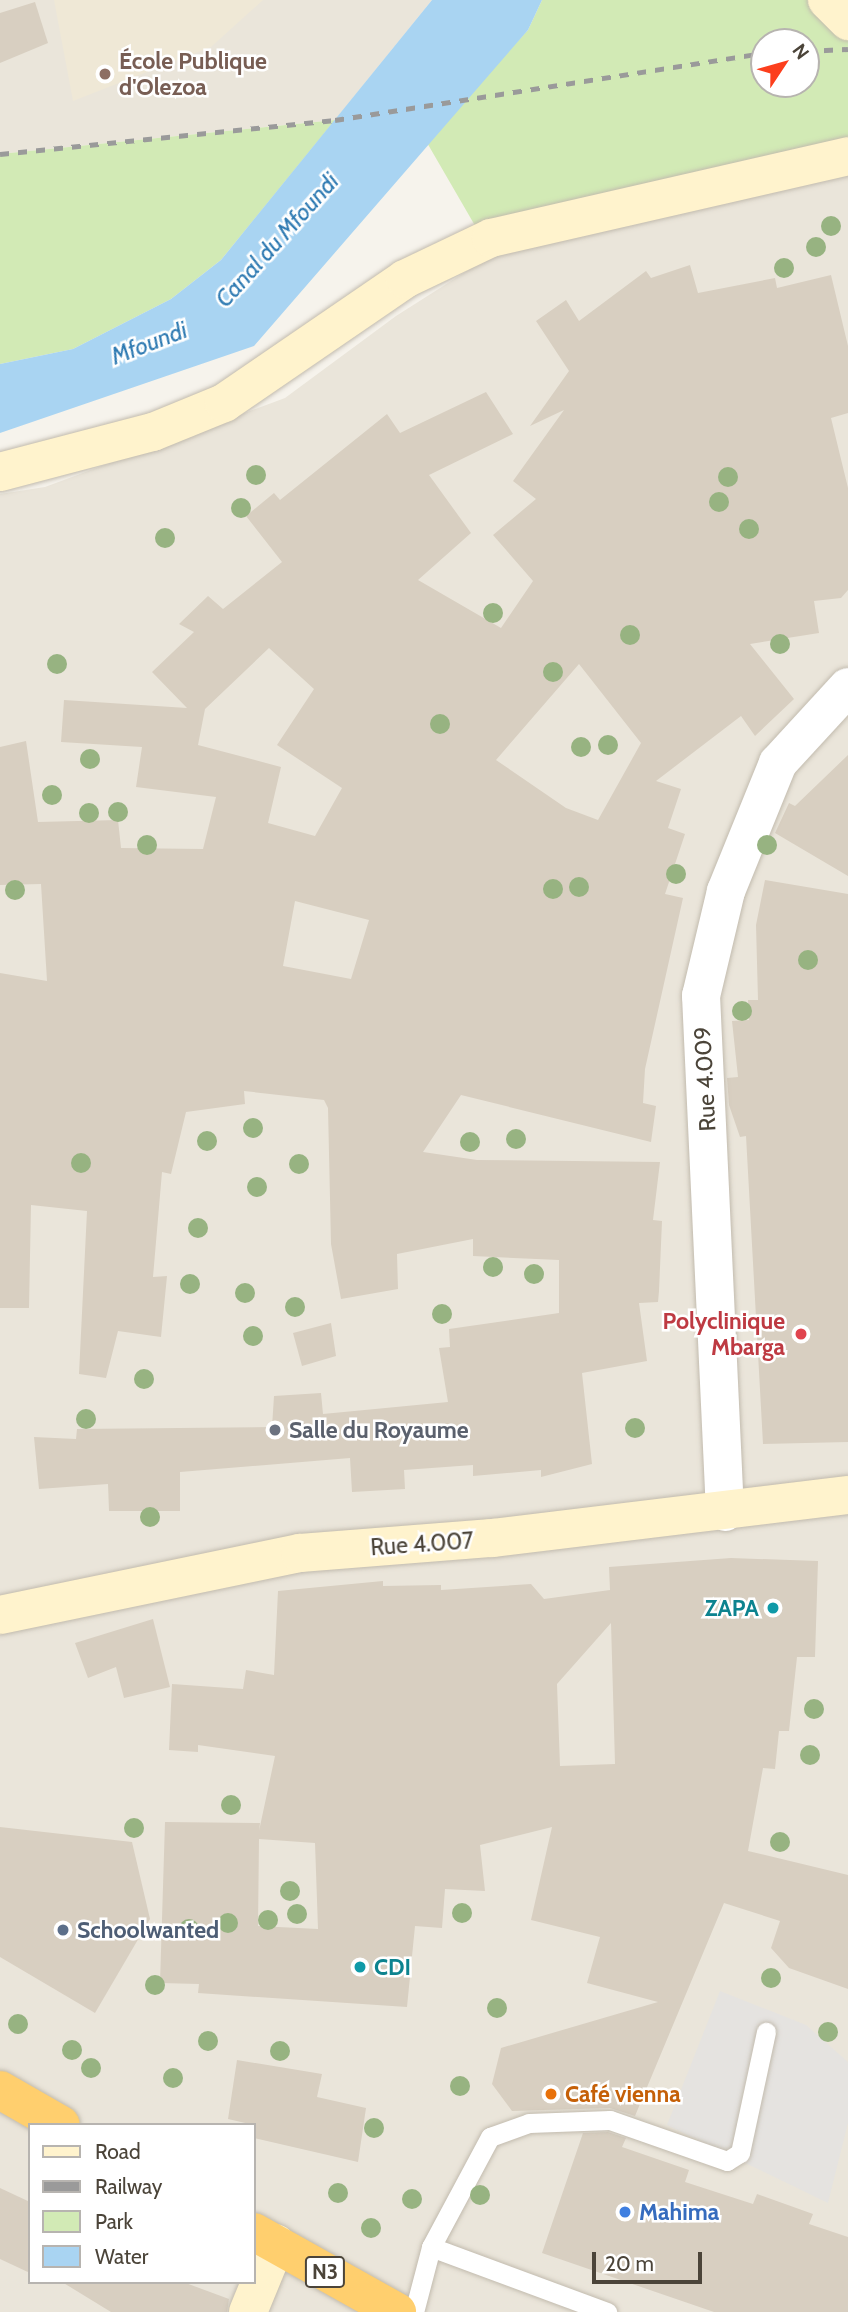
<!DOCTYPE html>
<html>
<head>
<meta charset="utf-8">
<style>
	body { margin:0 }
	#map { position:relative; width:848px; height:2312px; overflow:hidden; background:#f6f3ec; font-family:Cabin,sans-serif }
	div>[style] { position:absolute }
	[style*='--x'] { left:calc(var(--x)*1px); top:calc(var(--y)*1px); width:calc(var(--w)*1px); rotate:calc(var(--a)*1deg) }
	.residential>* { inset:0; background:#eae5da }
	.education>* { inset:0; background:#efe8d6 }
	.green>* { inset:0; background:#d2eab5 }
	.parking>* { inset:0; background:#e5e3e0 }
	.water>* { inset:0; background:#a9d4f2 }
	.building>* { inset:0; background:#d8cfc1 }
	.roads { filter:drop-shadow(0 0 2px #c2bbae) drop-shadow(0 0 2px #c2bbae) }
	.lane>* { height:19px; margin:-9.5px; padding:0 9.5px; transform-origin:9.5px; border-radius:9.5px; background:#fff }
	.street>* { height:38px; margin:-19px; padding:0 19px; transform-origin:19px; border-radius:19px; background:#fff }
	.secondary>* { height:38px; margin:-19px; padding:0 19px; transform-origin:19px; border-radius:19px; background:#fff3cd }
	.highway>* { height:38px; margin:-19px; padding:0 19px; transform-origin:19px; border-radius:19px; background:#ffcf6e }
	.rail>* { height:5px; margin-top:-2.5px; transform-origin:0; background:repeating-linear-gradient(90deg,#9a9a9a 0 9px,transparent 0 18px) }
	.trees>* { width:20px; height:20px; margin:-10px; border-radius:50%; background:#97b381 }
	.dots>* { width:19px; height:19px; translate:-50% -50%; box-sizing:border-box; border:4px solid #fff; border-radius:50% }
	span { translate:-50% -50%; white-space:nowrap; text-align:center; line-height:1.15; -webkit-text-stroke:5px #fff; paint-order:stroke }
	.shield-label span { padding:2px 5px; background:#fff; border:2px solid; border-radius:5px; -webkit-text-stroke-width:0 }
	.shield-label { font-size:21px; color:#4b4439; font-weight:700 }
	.education-label { font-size:23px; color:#785e54; font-weight:700 }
	.left { translate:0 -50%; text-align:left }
	.street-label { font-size:23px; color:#4b4439 }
	.health-label { font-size:23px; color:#be3a42; font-weight:700 }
	.right { translate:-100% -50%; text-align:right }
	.worship-label { font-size:23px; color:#5b616d; font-weight:700 }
	.culture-label { font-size:23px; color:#0d838f; font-weight:700 }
	.service-label { font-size:23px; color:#4e5e75; font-weight:700 }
	.food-label { font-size:23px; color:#c56008; font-weight:700 }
	.shop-label { font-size:23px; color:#366cbe; font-weight:700 }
	.water-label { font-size:24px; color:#2e7ab2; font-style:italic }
	.legend { position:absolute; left:28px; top:2123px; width:228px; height:161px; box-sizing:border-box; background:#fff; border:2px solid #b7b4b0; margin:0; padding:9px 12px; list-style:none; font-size:21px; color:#4b4439 }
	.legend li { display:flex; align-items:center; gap:14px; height:35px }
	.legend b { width:35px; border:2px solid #b7b4b0 }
	.north { position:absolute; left:750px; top:28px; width:70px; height:70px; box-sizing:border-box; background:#fff; border:2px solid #b7b4b0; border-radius:50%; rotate:54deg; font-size:19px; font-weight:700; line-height:28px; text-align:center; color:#4b4439 }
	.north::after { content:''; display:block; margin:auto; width:24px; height:32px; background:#fc3f1d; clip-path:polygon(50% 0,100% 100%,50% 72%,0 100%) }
	.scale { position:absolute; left:592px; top:2252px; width:110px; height:32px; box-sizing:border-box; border:4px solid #4b4439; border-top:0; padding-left:9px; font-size:21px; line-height:24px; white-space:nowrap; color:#4b4439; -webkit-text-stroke:5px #fff; paint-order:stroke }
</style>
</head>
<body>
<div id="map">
	<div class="residential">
		<i style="clip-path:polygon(0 0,432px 0,335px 120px,0 154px)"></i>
		<i style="clip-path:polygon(evenodd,848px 156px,848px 2312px,0 2312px,0 494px,45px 487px,285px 398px,396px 316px,492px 255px,848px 156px,30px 2125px,254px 2125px,254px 2282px,30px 2282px,30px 2125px)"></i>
	</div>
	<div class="education">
		<i style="clip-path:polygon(54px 0,263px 0,211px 47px,73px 101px)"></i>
	</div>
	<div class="green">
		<i style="clip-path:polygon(evenodd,542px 0,848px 0,848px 156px,492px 255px,426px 141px,528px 30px,542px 0,764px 42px,806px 42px,806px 84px,764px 84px,764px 42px)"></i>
		<i style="clip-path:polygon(335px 120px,221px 260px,171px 299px,73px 349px,0 364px,0 154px)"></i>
	</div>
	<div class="parking">
		<i style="clip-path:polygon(720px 1991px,806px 2025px,848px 2062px,848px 2123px,828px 2203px,667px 2125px)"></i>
	</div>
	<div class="water">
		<i style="clip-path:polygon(432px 0,542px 0,528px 30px,254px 346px,0 433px,0 364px,73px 349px,171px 299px,221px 260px)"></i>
	</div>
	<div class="building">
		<i style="clip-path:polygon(35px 2px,48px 43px,0 63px,0 13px)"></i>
		<i style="clip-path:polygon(evenodd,690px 265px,698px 293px,775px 278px,777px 288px,831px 275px,848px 346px,848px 413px,831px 418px,848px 488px,848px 590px,841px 598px,814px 601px,819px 633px,750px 644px,794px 699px,755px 736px,741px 716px,656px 781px,681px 789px,668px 828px,685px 834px,665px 894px,683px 898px,645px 1069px,643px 1103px,656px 1106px,651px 1142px,461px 1095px,423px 1152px,477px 1160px,660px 1162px,653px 1220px,662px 1221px,659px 1291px,658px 1302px,639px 1303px,647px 1361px,582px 1373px,592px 1464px,541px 1477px,541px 1470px,473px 1476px,473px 1465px,404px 1470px,405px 1489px,352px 1492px,350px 1458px,180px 1472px,180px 1511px,109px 1511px,108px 1484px,39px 1489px,34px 1437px,76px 1439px,77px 1429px,272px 1427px,274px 1396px,321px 1393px,323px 1414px,448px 1402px,439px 1348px,450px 1347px,449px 1329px,559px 1313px,559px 1260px,473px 1256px,473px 1239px,397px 1254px,398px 1289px,341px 1299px,331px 1244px,328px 1108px,324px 1100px,244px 1091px,245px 1104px,186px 1112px,171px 1174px,162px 1172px,153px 1277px,167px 1276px,161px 1337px,118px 1331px,106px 1378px,79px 1374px,87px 1211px,31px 1205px,29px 1308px,0 1308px,0 973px,47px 981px,41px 884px,0 885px,0 747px,26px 741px,38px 822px,118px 820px,121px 848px,203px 849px,216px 797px,136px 787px,142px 747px,61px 742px,64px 700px,187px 708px,152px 672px,194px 632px,179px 624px,208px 596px,223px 609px,282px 562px,246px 516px,274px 493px,280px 500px,387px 414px,400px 433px,486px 392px,513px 434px,429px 475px,471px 533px,418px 580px,501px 628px,533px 581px,493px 535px,536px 499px,513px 481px,564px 410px,530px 426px,569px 371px,536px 321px,566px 300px,579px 321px,646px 271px,651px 278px,690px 265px,269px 648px,314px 689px,277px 745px,342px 788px,315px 836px,268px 823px,281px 767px,198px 745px,205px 709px,269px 648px,690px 265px,579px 664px,641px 743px,598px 820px,566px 808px,496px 760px,579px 664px,690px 265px,295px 901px,369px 920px,351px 979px,283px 966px,295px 901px)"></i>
		<i style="clip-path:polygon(848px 755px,848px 876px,775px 833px,789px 803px,795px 806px)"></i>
		<i style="clip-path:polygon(765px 880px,848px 894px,848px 1442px,763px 1444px,746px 1136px,740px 1137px,729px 1105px,727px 1078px,738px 1077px,732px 1021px,749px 1020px,748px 1000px,758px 1000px,756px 925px)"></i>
		<i style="clip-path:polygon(331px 1323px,336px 1356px,302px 1366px,293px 1333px)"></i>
		<i style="clip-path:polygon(evenodd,731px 1558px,818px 1561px,815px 1657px,797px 1657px,789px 1731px,779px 1731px,775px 1769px,763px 1768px,748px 1851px,848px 1875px,848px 1989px,789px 1968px,771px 1948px,780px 1921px,724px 1903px,635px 2116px,610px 2108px,512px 2111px,492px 2084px,501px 2048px,658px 2002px,587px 1983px,600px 1937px,531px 1920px,552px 1827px,480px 1845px,485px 1891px,445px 1889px,442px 1928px,415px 1926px,407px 2007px,198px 1993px,199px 1984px,160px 1983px,165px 1822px,260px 1823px,259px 1831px,275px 1756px,198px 1745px,198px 1752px,169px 1750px,172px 1684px,243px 1689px,246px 1670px,274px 1675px,278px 1591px,383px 1581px,383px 1586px,441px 1585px,441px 1590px,531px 1584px,544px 1599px,610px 1590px,609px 1567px,731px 1558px,611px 1623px,615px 1764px,560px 1766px,557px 1684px,611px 1623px,731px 1558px,259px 1839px,315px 1843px,318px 1929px,258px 1926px,259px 1839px)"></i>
		<i style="clip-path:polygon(153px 1619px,170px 1687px,124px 1698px,116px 1667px,88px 1678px,75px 1643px)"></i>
		<i style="clip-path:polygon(0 1827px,132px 1842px,150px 1919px,95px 2013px,0 1957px)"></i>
		<i style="clip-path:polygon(237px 2060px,322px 2074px,317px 2097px,366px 2108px,358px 2162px,254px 2138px,254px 2125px,228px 2119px)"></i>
		<i style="clip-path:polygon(608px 2132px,626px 2138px,622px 2147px,689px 2170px,685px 2182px,753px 2204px,757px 2194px,813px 2214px,809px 2224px,848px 2237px,848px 2312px,714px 2312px,542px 2253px,583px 2133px)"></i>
		<i style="clip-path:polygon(0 2188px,30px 2202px,30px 2273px,0 2259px)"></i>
		<i style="clip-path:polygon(62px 2282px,183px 2282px,229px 2299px,227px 2312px,111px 2312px)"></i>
	</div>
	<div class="roads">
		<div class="lane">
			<i style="--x:431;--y:2247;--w:188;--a:20.3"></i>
			<i style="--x:414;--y:2312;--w:67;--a:-75.3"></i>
			<i style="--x:431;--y:2247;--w:125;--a:-61.8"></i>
			<i style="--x:490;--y:2137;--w:41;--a:-19.7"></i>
			<i style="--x:529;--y:2123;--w:81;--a:-2.1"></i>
			<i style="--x:610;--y:2120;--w:124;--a:19.3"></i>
			<i style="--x:727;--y:2161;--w:15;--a:-32"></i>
			<i style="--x:740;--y:2153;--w:124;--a:-77.9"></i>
		</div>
		<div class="street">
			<i style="--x:725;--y:1512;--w:517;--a:-92.66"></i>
			<i style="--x:701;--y:996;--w:108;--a:-76.6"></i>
			<i style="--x:726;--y:891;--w:138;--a:-67.9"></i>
			<i style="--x:778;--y:763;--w:103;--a:-47.4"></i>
		</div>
		<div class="secondary">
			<i style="--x:827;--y:0;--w:30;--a:45"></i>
			<i style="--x:0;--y:472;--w:158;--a:-14.7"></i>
			<i style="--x:153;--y:432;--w:77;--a:-22.2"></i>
			<i style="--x:224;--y:403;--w:219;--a:-34.4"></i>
			<i style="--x:405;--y:279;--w:95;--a:-25.5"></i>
			<i style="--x:491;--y:238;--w:366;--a:-12.9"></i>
			<i style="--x:0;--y:1615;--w:306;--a:-11.7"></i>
			<i style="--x:300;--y:1553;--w:193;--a:-4.5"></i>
			<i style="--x:492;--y:1538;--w:359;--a:-6.9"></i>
			<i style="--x:248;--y:2312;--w:74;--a:-67.6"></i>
		</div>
		<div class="highway">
			<i style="--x:0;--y:2090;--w:70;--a:29.8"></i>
			<i style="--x:254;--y:2232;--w:164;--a:29.2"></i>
		</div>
	</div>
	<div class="rail">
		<i style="--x:806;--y:51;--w:42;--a:-2.7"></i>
		<i style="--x:0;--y:154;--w:337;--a:-5.8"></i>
		<i style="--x:335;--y:120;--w:434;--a:-8.9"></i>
	</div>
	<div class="trees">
		<i style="left:831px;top:226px"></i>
		<i style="left:816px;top:247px"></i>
		<i style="left:784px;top:268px"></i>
		<i style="left:256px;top:475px"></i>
		<i style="left:728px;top:477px"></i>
		<i style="left:719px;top:502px"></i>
		<i style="left:241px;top:508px"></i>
		<i style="left:749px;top:529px"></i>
		<i style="left:165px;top:538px"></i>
		<i style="left:493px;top:613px"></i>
		<i style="left:630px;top:635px"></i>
		<i style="left:780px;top:644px"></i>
		<i style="left:57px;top:664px"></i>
		<i style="left:553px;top:672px"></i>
		<i style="left:440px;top:724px"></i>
		<i style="left:608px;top:745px"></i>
		<i style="left:581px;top:747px"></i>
		<i style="left:90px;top:759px"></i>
		<i style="left:52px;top:795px"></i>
		<i style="left:118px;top:812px"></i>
		<i style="left:89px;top:813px"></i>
		<i style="left:147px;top:845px"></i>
		<i style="left:767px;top:845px"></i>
		<i style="left:676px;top:874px"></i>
		<i style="left:579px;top:887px"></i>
		<i style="left:553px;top:889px"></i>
		<i style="left:15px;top:890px"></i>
		<i style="left:808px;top:960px"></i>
		<i style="left:742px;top:1011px"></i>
		<i style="left:253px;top:1128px"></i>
		<i style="left:516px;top:1139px"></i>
		<i style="left:207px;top:1141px"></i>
		<i style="left:470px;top:1142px"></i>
		<i style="left:81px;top:1163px"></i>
		<i style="left:299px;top:1164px"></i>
		<i style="left:257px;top:1187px"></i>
		<i style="left:198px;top:1228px"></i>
		<i style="left:493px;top:1267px"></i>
		<i style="left:534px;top:1274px"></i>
		<i style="left:190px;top:1284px"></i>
		<i style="left:245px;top:1293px"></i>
		<i style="left:295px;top:1307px"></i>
		<i style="left:442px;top:1314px"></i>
		<i style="left:253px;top:1336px"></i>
		<i style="left:144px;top:1379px"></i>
		<i style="left:86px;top:1419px"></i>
		<i style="left:635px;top:1428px"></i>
		<i style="left:150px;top:1517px"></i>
		<i style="left:814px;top:1709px"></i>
		<i style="left:810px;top:1755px"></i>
		<i style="left:231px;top:1805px"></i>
		<i style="left:134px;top:1828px"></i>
		<i style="left:780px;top:1842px"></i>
		<i style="left:290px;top:1891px"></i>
		<i style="left:462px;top:1913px"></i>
		<i style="left:297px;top:1914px"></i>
		<i style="left:268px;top:1920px"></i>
		<i style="left:228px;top:1923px"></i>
		<i style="left:189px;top:1929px"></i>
		<i style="left:771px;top:1978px"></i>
		<i style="left:155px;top:1985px"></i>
		<i style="left:497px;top:2008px"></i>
		<i style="left:18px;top:2024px"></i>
		<i style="left:828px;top:2032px"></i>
		<i style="left:208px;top:2041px"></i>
		<i style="left:72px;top:2050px"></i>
		<i style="left:280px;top:2051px"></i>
		<i style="left:91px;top:2068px"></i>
		<i style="left:173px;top:2078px"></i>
		<i style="left:460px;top:2086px"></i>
		<i style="left:374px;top:2128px"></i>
		<i style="left:338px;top:2193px"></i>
		<i style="left:480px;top:2195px"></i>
		<i style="left:412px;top:2199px"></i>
		<i style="left:371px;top:2228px"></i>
	</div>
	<div class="dots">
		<i style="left:105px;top:74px;background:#8d6e63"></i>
		<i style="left:801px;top:1334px;background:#e0444e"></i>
		<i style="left:275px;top:1430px;background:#6b7280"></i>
		<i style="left:773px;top:1608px;background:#0f9aa8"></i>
		<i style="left:63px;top:1930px;background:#5c6f8a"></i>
		<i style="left:360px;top:1967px;background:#0f9aa8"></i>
		<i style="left:551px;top:2094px;background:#e8710a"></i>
		<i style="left:625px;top:2212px;background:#3f7fe0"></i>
	</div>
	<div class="shield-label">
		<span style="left:325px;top:2272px">N3</span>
	</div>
	<div class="education-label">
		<span class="left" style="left:119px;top:74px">École Publique<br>d'Olezoa</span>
	</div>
	<div class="street-label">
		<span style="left:705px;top:1079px;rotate:-93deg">Rue 4.009</span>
		<span style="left:422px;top:1544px;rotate:-4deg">Rue 4.007</span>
	</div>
	<div class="health-label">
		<span class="right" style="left:785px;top:1334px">Polyclinique<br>Mbarga</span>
	</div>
	<div class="worship-label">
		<span class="left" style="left:289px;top:1430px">Salle du Royaume</span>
	</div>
	<div class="culture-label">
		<span class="right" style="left:759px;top:1608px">ZAPA</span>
		<span class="left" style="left:374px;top:1967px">CDI</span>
	</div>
	<div class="service-label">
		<span class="left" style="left:77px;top:1930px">Schoolwanted</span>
	</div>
	<div class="food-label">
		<span class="left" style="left:565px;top:2094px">Café vienna</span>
	</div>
	<div class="shop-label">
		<span class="left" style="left:639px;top:2212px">Mahima</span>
	</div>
	<div class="water-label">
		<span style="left:277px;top:240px;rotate:-48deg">Canal du Mfoundi</span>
		<span style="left:149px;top:343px;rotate:-21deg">Mfoundi</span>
	</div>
	<ul class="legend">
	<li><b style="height:9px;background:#fff3cd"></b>Road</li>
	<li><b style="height:9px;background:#9a9a9a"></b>Railway</li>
	<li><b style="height:19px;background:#d2eab5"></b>Park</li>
	<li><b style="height:19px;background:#a9d4f2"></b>Water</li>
	</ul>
	<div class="north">N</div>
	<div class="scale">20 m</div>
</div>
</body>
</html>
